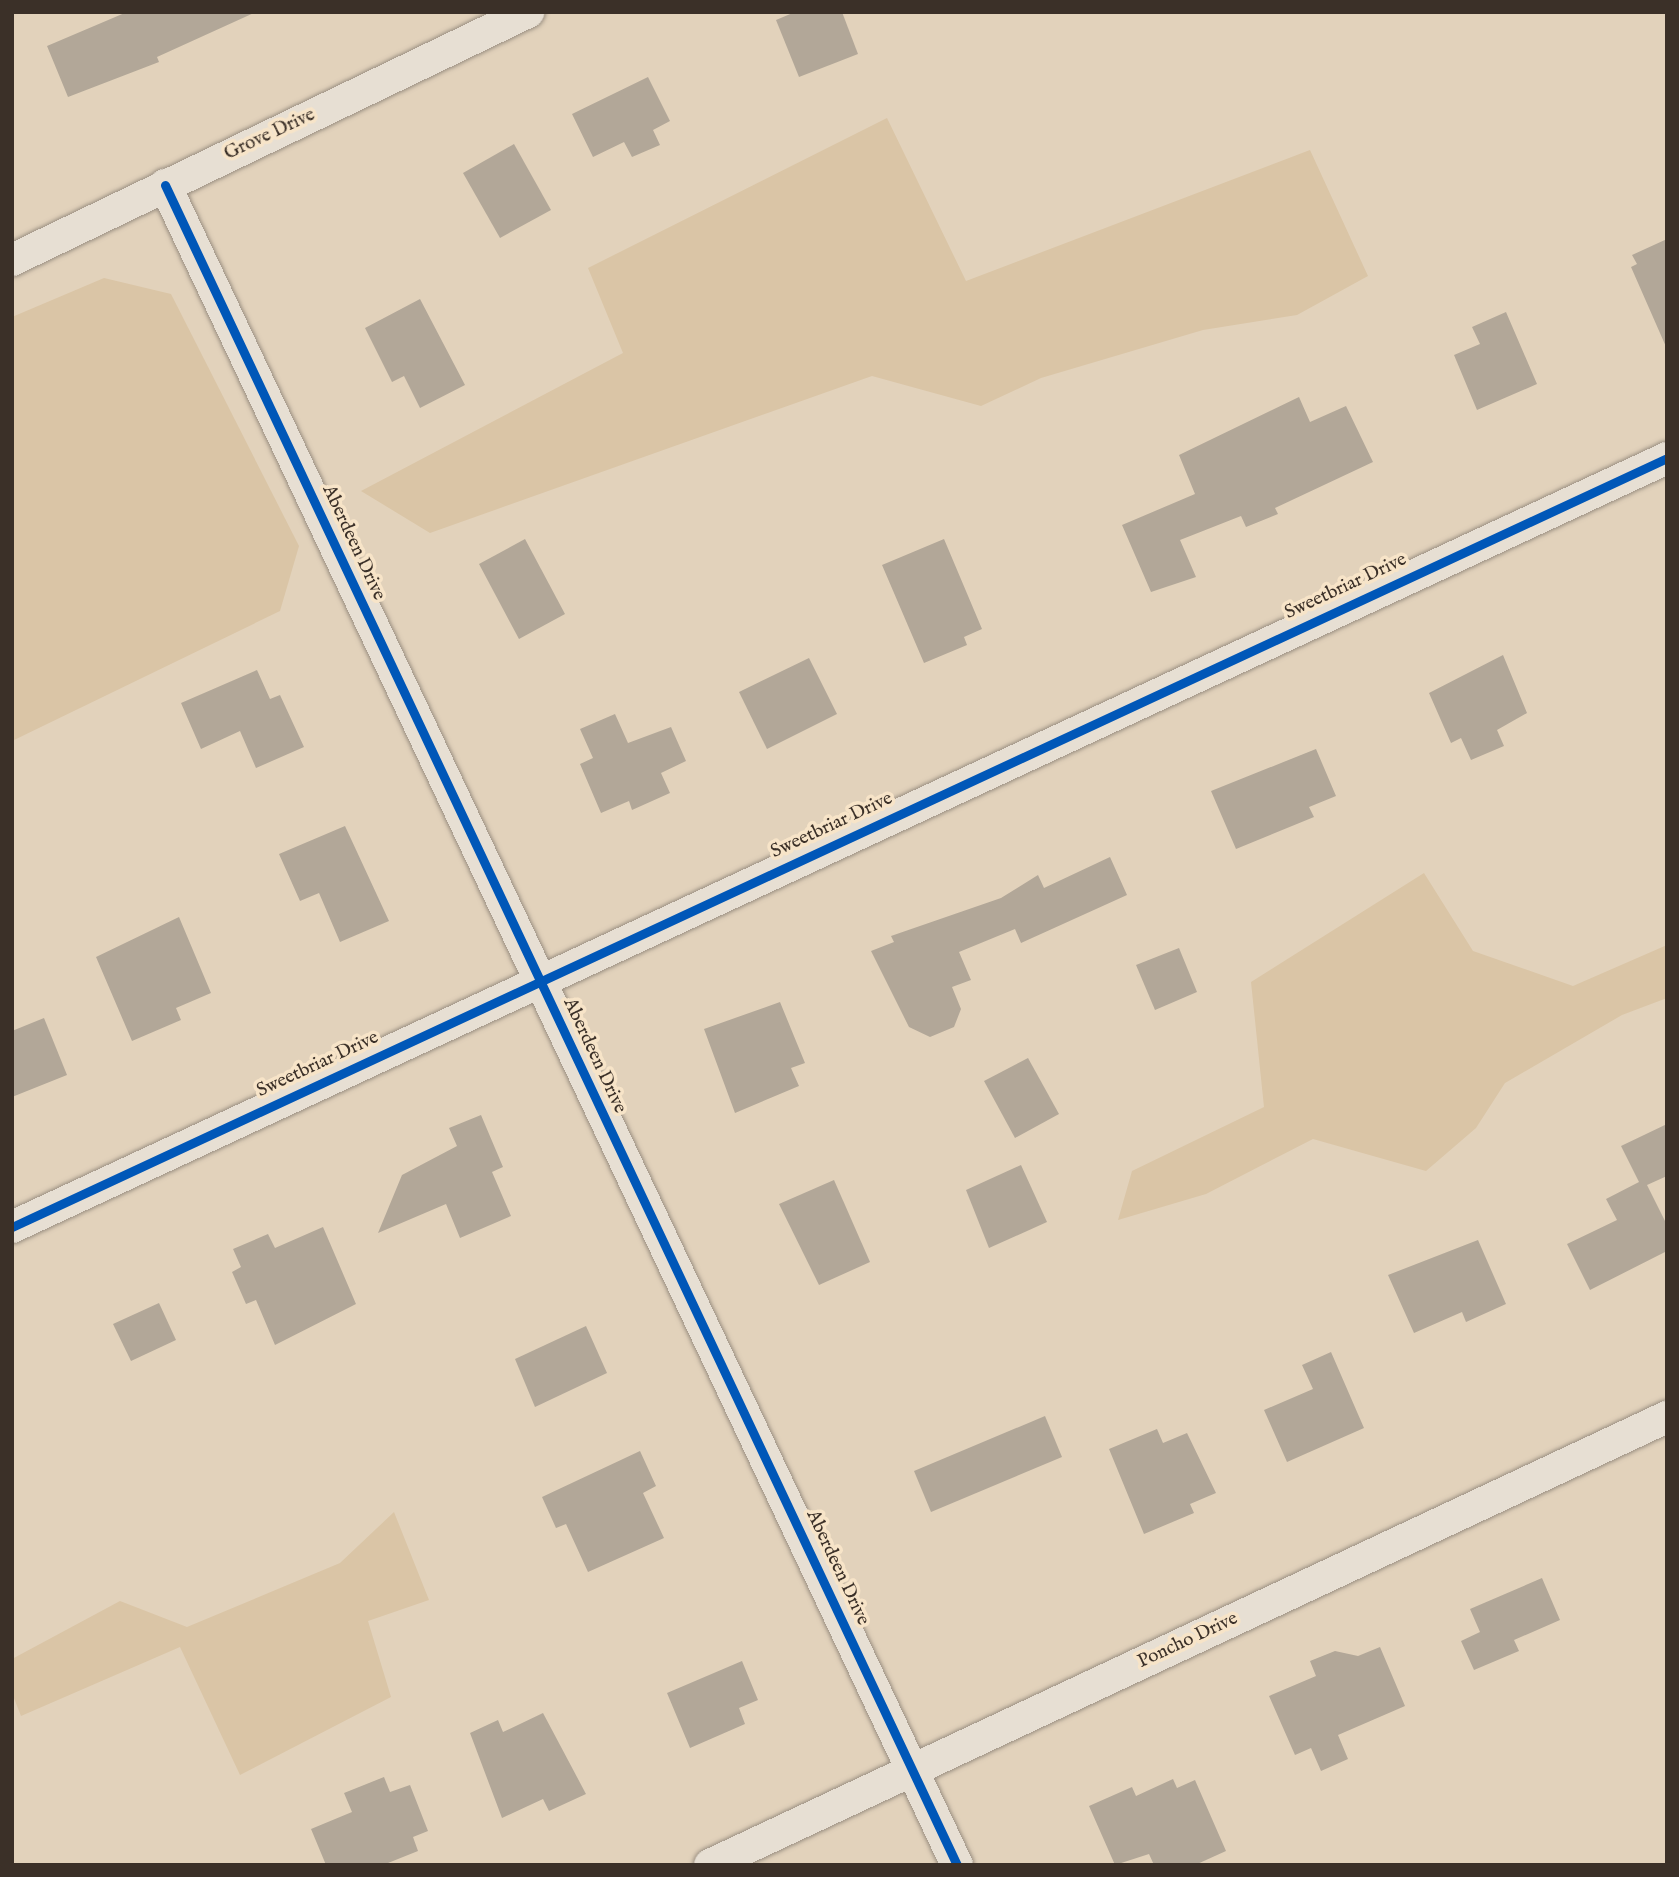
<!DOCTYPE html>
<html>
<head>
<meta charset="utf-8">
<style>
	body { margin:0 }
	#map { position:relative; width:1679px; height:1877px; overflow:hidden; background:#e2d2bb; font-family:"IM FELL English",serif }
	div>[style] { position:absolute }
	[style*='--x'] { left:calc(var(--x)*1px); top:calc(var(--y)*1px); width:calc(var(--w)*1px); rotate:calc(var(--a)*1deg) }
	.green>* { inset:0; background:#dac5a6 }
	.building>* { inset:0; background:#b2a798 }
	.roads { filter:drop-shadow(0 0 2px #9a8f82) drop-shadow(0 0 2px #9a8f82) }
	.minor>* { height:32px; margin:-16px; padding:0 16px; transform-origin:16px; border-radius:16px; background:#e7dfd3 }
	.cycleway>* { height:9px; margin:-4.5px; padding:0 4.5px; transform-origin:4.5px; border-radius:4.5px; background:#0057b8 }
	span { translate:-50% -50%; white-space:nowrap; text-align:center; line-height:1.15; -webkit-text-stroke:7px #f7e4c8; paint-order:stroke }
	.street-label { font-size:19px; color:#3b3028 }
	.frame { position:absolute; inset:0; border:14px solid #3b3028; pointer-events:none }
</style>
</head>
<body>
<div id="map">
	<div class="green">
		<i style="clip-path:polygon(887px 118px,966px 281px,1310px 150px,1368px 276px,1297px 315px,1203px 330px,1041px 378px,981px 406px,872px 376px,430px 533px,361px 491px,623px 353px,588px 268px)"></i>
		<i style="clip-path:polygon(104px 278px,171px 294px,299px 546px,280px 611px,12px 741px,12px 317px)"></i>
		<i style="clip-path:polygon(1424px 873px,1473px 951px,1573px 986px,1667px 945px,1667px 998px,1622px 1015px,1505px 1083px,1476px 1128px,1426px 1171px,1313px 1139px,1206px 1194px,1118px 1220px,1132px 1171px,1264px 1107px,1251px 982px)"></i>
		<i style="clip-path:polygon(394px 1512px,429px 1600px,368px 1621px,391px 1697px,240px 1775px,180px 1647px,21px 1716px,12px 1693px,12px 1659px,120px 1601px,187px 1627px,340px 1563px)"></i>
	</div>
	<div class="building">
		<i style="clip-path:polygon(127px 12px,256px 12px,157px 57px,159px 62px,68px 97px,47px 46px)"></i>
		<i style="clip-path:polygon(795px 12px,842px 12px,858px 54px,799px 77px,776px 20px)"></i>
		<i style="clip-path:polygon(648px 77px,670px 121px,653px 130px,660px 145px,632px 157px,624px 142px,593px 157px,572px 114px)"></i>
		<i style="clip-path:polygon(514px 144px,551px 210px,500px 238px,463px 173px)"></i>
		<i style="clip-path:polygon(1667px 239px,1667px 349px,1631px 267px,1637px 264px,1632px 255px)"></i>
		<i style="clip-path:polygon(420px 299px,465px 385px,420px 408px,404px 376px,392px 382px,365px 328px)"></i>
		<i style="clip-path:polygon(1506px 312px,1537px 384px,1477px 410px,1454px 355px,1480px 344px,1472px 327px)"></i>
		<i style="clip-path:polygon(1299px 397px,1310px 422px,1346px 406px,1373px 462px,1275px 508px,1278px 514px,1246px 527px,1241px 516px,1180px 540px,1196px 577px,1151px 592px,1122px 525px,1195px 494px,1179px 455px)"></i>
		<i style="clip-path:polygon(525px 539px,565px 614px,519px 639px,479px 564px)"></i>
		<i style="clip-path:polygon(944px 539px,982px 629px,964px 637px,967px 645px,924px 663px,882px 565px)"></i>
		<i style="clip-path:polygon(1503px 655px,1527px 713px,1497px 730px,1504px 746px,1471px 760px,1461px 738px,1451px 743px,1429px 693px)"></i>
		<i style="clip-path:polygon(809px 658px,837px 714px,767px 749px,739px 692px)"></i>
		<i style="clip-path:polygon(257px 670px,270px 699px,280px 695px,304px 747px,256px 768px,240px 731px,201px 749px,181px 703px)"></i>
		<i style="clip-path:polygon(615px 714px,628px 743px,671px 727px,686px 761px,661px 773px,670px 793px,632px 810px,629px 801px,601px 813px,580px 764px,593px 758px,580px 729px)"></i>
		<i style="clip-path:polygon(1316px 749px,1336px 796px,1309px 807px,1314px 817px,1236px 849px,1211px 791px)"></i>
		<i style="clip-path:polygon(345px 826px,389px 921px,340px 942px,319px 893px,300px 901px,279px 854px)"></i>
		<i style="clip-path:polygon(1110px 857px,1127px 895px,1021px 943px,1015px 929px,959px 952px,971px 980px,952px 987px,961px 1009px,954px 1027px,930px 1037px,909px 1027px,871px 951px,894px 942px,891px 936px,1001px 898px,1038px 875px,1044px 888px)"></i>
		<i style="clip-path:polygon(179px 917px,211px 993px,176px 1008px,181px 1020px,132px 1041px,96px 957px)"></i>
		<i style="clip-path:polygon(1179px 948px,1197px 992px,1155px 1010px,1136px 965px)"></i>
		<i style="clip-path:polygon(780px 1002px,805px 1063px,791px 1068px,799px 1086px,735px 1113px,704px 1029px)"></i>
		<i style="clip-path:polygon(44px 1018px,67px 1075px,12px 1097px,12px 1031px)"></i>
		<i style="clip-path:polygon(1028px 1058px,1059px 1114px,1015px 1138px,984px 1081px)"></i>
		<i style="clip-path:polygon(481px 1115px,503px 1167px,492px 1172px,511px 1216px,460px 1238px,446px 1204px,378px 1233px,402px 1175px,457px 1146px,449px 1128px)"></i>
		<i style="clip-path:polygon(1667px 1124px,1667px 1176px,1647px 1185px,1667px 1225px,1667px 1251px,1590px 1290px,1567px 1244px,1617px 1220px,1606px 1199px,1639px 1182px,1621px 1146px)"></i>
		<i style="clip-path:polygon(1021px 1165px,1047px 1222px,989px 1248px,966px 1190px)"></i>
		<i style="clip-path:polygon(834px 1180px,870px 1262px,819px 1285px,779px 1204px)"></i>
		<i style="clip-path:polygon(323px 1227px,356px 1304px,275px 1345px,256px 1300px,246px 1304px,232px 1272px,241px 1267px,233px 1249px,268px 1234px,275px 1248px)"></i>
		<i style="clip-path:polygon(1478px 1240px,1506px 1304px,1466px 1322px,1462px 1312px,1414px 1333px,1388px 1275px)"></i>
		<i style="clip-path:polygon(159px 1303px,176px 1340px,131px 1361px,113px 1324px)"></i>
		<i style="clip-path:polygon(586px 1326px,607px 1373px,535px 1407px,515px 1359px)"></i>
		<i style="clip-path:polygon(1331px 1352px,1364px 1428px,1287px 1462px,1264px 1410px,1313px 1389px,1302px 1365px)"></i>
		<i style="clip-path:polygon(1045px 1416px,1062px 1457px,931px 1512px,914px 1471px)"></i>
		<i style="clip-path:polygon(1157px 1429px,1163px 1443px,1187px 1433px,1216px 1493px,1190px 1504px,1194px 1513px,1144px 1534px,1109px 1449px)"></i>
		<i style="clip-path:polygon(640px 1451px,656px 1486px,643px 1493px,664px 1538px,588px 1572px,566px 1524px,556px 1528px,542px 1497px)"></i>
		<i style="clip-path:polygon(1542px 1578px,1560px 1620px,1514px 1640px,1519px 1651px,1474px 1670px,1461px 1641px,1480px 1632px,1470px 1609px)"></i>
		<i style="clip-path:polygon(1380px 1647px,1405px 1706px,1338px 1735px,1348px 1759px,1321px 1771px,1311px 1748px,1295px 1755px,1269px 1696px,1316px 1676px,1310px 1661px,1335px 1651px,1358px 1656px)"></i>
		<i style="clip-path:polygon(742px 1661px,758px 1700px,739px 1708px,745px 1724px,690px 1748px,667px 1693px)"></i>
		<i style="clip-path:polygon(543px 1713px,586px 1794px,549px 1811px,543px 1799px,502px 1818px,470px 1733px,498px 1720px,503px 1732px)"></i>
		<i style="clip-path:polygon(384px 1777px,390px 1792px,410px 1785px,428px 1831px,413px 1837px,418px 1851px,383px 1865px,326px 1865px,311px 1829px,352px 1812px,344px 1793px)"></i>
		<i style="clip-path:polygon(1173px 1779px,1177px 1788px,1195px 1780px,1226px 1851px,1195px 1865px,1154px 1865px,1149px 1854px,1115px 1865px,1089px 1806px,1132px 1787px,1136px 1796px)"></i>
	</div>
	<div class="roads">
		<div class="minor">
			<i style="--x:165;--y:185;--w:1857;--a:64.76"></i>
			<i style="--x:12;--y:260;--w:573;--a:-25.67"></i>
			<i style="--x:12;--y:1227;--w:1825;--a:-24.92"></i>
			<i style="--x:710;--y:1865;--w:1057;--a:-25.09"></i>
		</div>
	</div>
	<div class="cycleway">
		<i style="--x:165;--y:185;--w:1857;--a:64.76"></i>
		<i style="--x:12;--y:1227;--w:1825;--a:-24.92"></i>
	</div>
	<div class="street-label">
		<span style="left:270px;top:135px;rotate:-25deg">Grove Drive</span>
		<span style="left:353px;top:543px;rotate:65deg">Aberdeen Drive</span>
		<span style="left:1346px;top:587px;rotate:-25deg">Sweetbriar Drive</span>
		<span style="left:832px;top:826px;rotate:-25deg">Sweetbriar Drive</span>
		<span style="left:594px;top:1056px;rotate:65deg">Aberdeen Drive</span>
		<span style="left:318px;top:1065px;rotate:-25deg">Sweetbriar Drive</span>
		<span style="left:837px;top:1568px;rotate:65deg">Aberdeen Drive</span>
		<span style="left:1188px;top:1641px;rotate:-25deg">Poncho Drive</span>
	</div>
	<div class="frame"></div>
</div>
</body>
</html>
